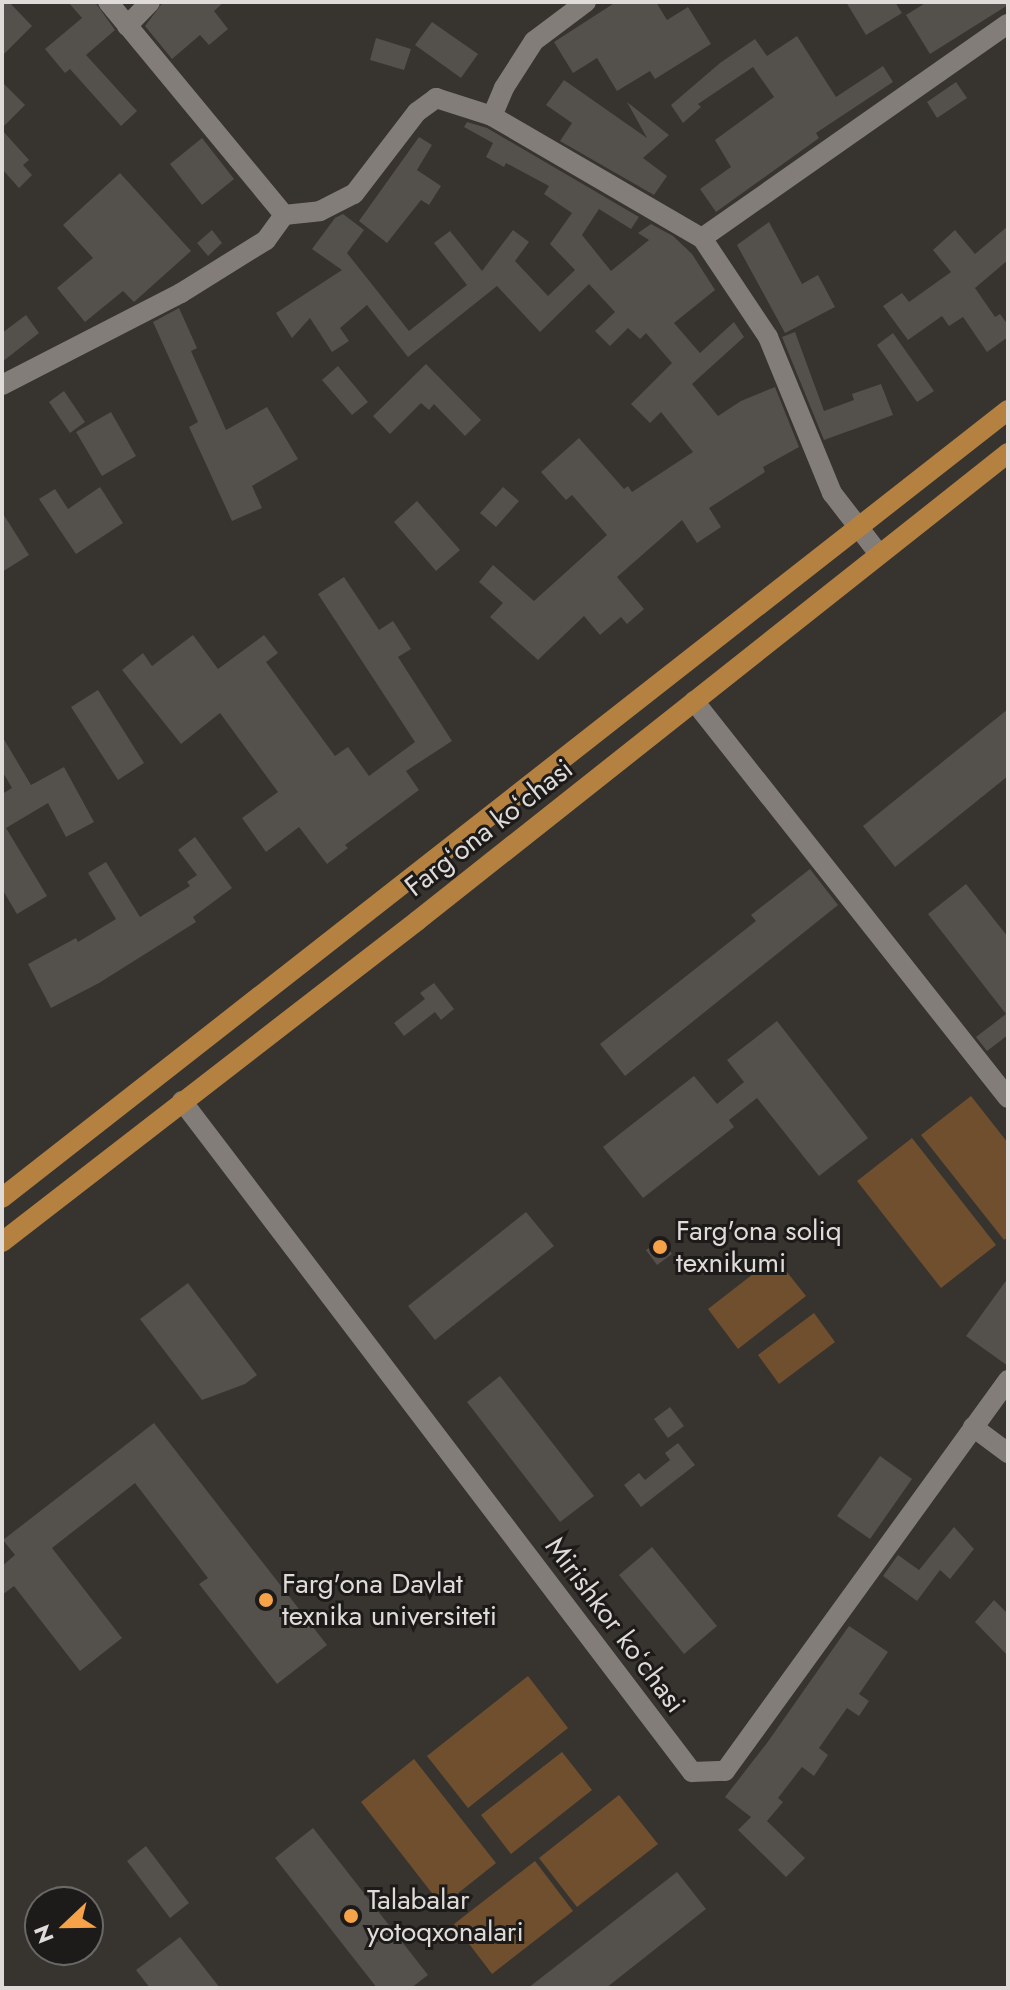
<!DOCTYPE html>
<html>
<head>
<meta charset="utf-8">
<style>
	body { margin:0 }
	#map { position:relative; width:1010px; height:1990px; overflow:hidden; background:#37332f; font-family:Jost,sans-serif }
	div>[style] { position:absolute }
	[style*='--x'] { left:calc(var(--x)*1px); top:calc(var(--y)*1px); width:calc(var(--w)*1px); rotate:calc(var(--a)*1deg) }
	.green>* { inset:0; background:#704f2f }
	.building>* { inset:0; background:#54504c }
	.minor>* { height:20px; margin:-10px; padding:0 10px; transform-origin:10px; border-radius:10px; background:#827d79 }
	.primary>* { height:20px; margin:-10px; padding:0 10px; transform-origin:10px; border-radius:10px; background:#b58141 }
	.dots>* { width:22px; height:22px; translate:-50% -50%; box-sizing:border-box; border:4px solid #1d1b19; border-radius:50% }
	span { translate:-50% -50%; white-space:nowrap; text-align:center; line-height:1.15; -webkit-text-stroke:6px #1d1b19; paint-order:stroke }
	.street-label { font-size:28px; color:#dedbd9 }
	.poi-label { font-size:28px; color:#dedbd9 }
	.left { translate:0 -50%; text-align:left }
	.frame { position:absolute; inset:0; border:4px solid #dedbd9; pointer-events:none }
	.north { position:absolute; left:24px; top:1886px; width:80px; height:80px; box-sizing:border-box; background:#1d1b19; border:2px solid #6a6866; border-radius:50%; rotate:248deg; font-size:22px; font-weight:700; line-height:32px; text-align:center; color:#dedbd9 }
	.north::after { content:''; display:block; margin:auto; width:28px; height:36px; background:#f6a248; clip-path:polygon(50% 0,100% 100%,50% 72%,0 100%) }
</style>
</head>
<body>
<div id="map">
	<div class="green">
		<i style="clip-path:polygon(971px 1096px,1008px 1143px,1008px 1237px,1004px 1240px,921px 1135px)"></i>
		<i style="clip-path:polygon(912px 1138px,996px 1245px,941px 1288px,857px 1181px)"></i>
		<i style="clip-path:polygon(775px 1257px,806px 1296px,738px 1349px,708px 1309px)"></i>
		<i style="clip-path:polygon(814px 1313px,835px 1342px,779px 1384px,758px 1355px)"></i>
		<i style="clip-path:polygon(528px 1676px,568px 1728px,468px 1808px,427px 1756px)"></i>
		<i style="clip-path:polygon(562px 1752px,592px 1790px,511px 1854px,481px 1815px)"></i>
		<i style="clip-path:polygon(414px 1759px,496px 1863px,442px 1906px,361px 1802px)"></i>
		<i style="clip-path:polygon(619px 1795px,658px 1844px,577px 1907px,539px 1858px)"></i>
		<i style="clip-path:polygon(535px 1861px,573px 1911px,492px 1974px,454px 1924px)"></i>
	</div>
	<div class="building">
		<i style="clip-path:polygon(2px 2px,9px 2px,32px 26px,2px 56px)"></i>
		<i style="clip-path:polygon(68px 2px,95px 2px,115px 30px,86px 55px,137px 111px,121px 126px,70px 69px,65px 73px,45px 49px,82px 18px)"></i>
		<i style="clip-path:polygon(163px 2px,224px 2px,214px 11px,228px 29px,209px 45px,200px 35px,172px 59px,145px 26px)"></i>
		<i style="clip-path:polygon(616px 2px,656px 2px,667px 20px,688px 7px,711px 44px,655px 79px,650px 71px,617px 91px,597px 58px,573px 73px,554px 42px)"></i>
		<i style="clip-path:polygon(846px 2px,895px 2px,902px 13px,866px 35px)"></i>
		<i style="clip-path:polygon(927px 2px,1008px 2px,1008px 5px,930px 54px,906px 15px)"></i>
		<i style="clip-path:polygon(432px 22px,478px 54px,461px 78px,415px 45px)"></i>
		<i style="clip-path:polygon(797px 36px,836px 97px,883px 66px,893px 82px,816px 133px,819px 138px,716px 212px,700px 189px,731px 167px,715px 140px,774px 97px,753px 67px,698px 104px,701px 107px,683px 123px,671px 105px,720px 63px,755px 39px,767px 56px)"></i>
		<i style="clip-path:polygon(376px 38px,411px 49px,404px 70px,370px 60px)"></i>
		<i style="clip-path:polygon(564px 80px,647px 138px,627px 102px,669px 135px,643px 158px,667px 176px,654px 195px,560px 141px,572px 123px,546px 105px)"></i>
		<i style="clip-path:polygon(2px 82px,25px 105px,2px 128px)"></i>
		<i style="clip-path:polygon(956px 82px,967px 98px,937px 118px,927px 102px)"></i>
		<i style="clip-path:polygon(467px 122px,487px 128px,639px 217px,631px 229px,599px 209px,582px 235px,611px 271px,649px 240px,638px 233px,651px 224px,673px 236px,692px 254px,715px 290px,674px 323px,700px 353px,734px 322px,744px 337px,692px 384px,718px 416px,741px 401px,775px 387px,799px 447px,763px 467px,765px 472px,709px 508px,721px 527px,697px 543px,682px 520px,617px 577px,644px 609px,627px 624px,621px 617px,600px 635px,584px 616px,538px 660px,490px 617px,503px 603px,479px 582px,493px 565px,534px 601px,607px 535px,572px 495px,566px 500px,541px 472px,579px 438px,624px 489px,628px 486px,632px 492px,693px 452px,661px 412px,650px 423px,631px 404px,672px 363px,646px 333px,640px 339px,628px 328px,610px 346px,595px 331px,615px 312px,589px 284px,540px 332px,497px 286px,408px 357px,367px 305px,340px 328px,349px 341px,332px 352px,310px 318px,292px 338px,276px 313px,342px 270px,312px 249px,335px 218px,343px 214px,364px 230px,347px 253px,409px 331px,467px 285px,434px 243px,450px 231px,482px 271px,513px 230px,529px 242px,515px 261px,548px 296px,575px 270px,550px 244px,572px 213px,544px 194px,549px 186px,506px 163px,504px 167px,486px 157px,493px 143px,464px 127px)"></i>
		<i style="clip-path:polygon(2px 130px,29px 160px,23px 165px,32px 175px,19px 188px,2px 169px)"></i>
		<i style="clip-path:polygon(419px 137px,432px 145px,417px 170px,441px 186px,429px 205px,421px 200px,387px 243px,359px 221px)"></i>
		<i style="clip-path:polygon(202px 138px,234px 179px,202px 205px,170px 164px)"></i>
		<i style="clip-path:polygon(120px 173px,191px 251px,134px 302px,123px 291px,85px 322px,57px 288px,93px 258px,63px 225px)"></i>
		<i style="clip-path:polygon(769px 222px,802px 284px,818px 275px,835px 307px,785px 333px,737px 245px)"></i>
		<i style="clip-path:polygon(1008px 226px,1008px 260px,975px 288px,995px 317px,1000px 314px,1008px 325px,1008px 337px,987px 352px,963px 317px,949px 326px,942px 316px,908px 340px,883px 306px,902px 293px,909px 302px,951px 272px,933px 250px,955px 230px,975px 254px)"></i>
		<i style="clip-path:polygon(212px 230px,222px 243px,208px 256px,197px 243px)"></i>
		<i style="clip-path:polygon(179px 308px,197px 348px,191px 351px,226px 430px,267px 407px,298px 459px,252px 486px,262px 508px,232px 521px,189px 427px,198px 422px,153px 322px)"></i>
		<i style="clip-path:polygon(26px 315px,39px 333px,2px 362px,2px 333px)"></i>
		<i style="clip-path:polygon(795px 332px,824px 411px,854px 400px,852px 394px,881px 384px,893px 415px,824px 440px,782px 337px)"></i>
		<i style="clip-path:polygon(893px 333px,934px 391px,917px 402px,877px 345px)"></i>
		<i style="clip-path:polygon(426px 364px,481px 420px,465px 436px,434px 404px,429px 410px,421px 403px,390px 434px,373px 416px)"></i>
		<i style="clip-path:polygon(338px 366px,368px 402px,352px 415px,322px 380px)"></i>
		<i style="clip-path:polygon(64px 391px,85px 422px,70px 433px,49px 402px)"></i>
		<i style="clip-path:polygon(111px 412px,136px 456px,102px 476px,76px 432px)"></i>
		<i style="clip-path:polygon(100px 487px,123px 523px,76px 554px,39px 499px,55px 489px,68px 509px)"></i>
		<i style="clip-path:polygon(503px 487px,519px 501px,496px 527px,480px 513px)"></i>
		<i style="clip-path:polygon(417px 501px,460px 550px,436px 571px,394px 522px)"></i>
		<i style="clip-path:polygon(2px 512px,29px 555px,2px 572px)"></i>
		<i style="clip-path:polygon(344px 577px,379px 630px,393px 621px,411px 649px,398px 657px,452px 741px,406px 771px,419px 790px,345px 845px,348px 848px,327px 864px,299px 827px,266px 852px,242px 818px,278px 792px,220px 713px,181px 744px,122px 670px,143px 653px,152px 666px,193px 635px,218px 669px,264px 635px,278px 653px,266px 662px,335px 756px,348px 747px,369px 776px,415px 742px,318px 594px)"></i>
		<i style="clip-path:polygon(98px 690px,144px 763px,118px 780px,71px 707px)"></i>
		<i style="clip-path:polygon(1008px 709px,1008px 776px,895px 867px,863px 826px)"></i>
		<i style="clip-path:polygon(2px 736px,31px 785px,64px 767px,94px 822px,66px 837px,48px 803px,6px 828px,47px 896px,17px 914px,2px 889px,2px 794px,12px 788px,2px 771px)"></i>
		<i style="clip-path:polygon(195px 837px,232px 888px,193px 917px,196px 922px,99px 983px,51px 1008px,28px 964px,76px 938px,78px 942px,116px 919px,88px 873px,106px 862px,140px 917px,190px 886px,187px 882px,197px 875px,178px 850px)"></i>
		<i style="clip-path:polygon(810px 869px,838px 905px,625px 1076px,600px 1044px,756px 921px,751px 915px)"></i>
		<i style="clip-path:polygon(966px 884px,1008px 937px,1008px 1035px,987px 1051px,976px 1037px,1006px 1014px,928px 914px)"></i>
		<i style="clip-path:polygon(434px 983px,454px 1009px,441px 1020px,435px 1012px,404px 1036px,394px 1023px,425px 999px,420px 993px)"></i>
		<i style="clip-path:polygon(777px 1021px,868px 1138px,819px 1176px,757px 1098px,729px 1120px,734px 1127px,643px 1198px,603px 1147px,694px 1076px,717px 1104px,744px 1082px,727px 1060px)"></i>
		<i style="clip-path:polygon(526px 1212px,554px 1246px,435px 1340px,408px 1306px)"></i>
		<i style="clip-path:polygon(662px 1239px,672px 1254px,657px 1265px,646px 1250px)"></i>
		<i style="clip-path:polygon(1008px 1278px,1008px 1366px,966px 1336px)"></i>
		<i style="clip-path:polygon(188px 1283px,257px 1375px,245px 1384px,202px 1400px,140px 1319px)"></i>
		<i style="clip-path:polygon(500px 1376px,594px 1496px,560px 1522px,467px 1402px)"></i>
		<i style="clip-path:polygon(670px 1407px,684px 1426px,668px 1438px,654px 1419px)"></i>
		<i style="clip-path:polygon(154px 1423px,327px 1645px,277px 1684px,199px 1584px,208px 1578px,135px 1483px,52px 1548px,122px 1638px,80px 1671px,14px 1586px,2px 1595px,2px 1566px,15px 1555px,3px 1540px)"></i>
		<i style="clip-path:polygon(678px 1443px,695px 1465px,641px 1507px,624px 1485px,639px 1473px,645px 1480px,670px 1460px,665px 1453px)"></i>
		<i style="clip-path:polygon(880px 1456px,912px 1479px,870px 1539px,837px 1516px)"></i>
		<i style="clip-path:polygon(954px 1527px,974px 1549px,950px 1579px,940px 1570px,917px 1601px,883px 1576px,898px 1555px,919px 1570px)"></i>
		<i style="clip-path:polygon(652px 1547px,717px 1626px,684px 1654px,619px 1575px)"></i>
		<i style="clip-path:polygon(994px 1600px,1008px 1614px,1008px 1656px,975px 1622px)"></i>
		<i style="clip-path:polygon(849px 1626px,888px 1652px,859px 1694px,869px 1701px,859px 1716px,847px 1708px,819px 1748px,828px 1755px,814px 1776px,802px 1767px,778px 1798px,783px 1802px,767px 1821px,805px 1858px,786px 1877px,738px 1830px,751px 1817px,725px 1797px,767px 1743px)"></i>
		<i style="clip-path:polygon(313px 1828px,428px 1975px,411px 1988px,377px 1988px,275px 1858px)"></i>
		<i style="clip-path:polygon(146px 1846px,189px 1903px,170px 1918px,127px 1861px)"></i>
		<i style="clip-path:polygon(677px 1872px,706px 1909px,606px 1988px,528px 1988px)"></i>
		<i style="clip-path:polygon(180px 1937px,220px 1988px,150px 1988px,136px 1970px)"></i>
	</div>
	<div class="minor">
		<i style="--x:108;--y:2;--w:276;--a:50.4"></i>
		<i style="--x:284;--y:215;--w:36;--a:-6"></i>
		<i style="--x:320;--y:211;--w:38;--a:-27"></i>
		<i style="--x:354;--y:194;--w:103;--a:-52.5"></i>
		<i style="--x:417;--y:112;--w:24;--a:-36"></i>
		<i style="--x:436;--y:98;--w:59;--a:17.8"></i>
		<i style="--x:586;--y:2;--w:65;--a:143.1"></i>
		<i style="--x:534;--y:41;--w:56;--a:122.6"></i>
		<i style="--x:504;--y:88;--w:30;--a:113"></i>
		<i style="--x:492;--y:116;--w:243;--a:30.2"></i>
		<i style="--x:702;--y:238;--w:119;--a:56.3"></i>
		<i style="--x:768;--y:337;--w:169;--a:67.7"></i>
		<i style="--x:832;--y:493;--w:77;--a:52.4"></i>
		<i style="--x:127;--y:26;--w:33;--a:-46"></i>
		<i style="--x:702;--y:238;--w:373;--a:-35"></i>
		<i style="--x:2;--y:385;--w:201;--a:-27.2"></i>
		<i style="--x:181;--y:293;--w:100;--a:-31.9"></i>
		<i style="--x:266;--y:240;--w:31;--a:-54"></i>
		<i style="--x:694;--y:701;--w:506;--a:51.66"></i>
		<i style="--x:182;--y:1101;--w:843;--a:52.76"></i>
		<i style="--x:692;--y:1772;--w:33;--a:-2"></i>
		<i style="--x:725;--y:1771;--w:483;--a:-54.1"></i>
		<i style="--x:973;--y:1427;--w:44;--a:36.6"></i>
	</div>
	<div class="primary">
		<i style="--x:2;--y:1198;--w:1278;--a:-38.07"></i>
		<i style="--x:2;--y:1242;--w:525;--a:-37.72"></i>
		<i style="--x:417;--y:921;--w:754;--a:-38.37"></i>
	</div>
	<div class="dots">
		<i style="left:660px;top:1247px;background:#f6a248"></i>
		<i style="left:266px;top:1600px;background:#f6a248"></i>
		<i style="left:351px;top:1916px;background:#f6a248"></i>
	</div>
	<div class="street-label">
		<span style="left:489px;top:828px;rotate:-38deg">Fargʻona koʻchasi</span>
		<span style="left:615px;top:1625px;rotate:53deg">Mirishkor koʻchasi</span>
	</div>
	<div class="poi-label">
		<span class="left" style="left:676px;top:1247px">Farg'ona soliq<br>texnikumi</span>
		<span class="left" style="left:282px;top:1600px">Farg'ona Davlat<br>texnika universiteti</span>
		<span class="left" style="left:367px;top:1916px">Talabalar<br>yotoqxonalari</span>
	</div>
	<div class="frame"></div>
	<div class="north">N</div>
</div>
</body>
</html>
